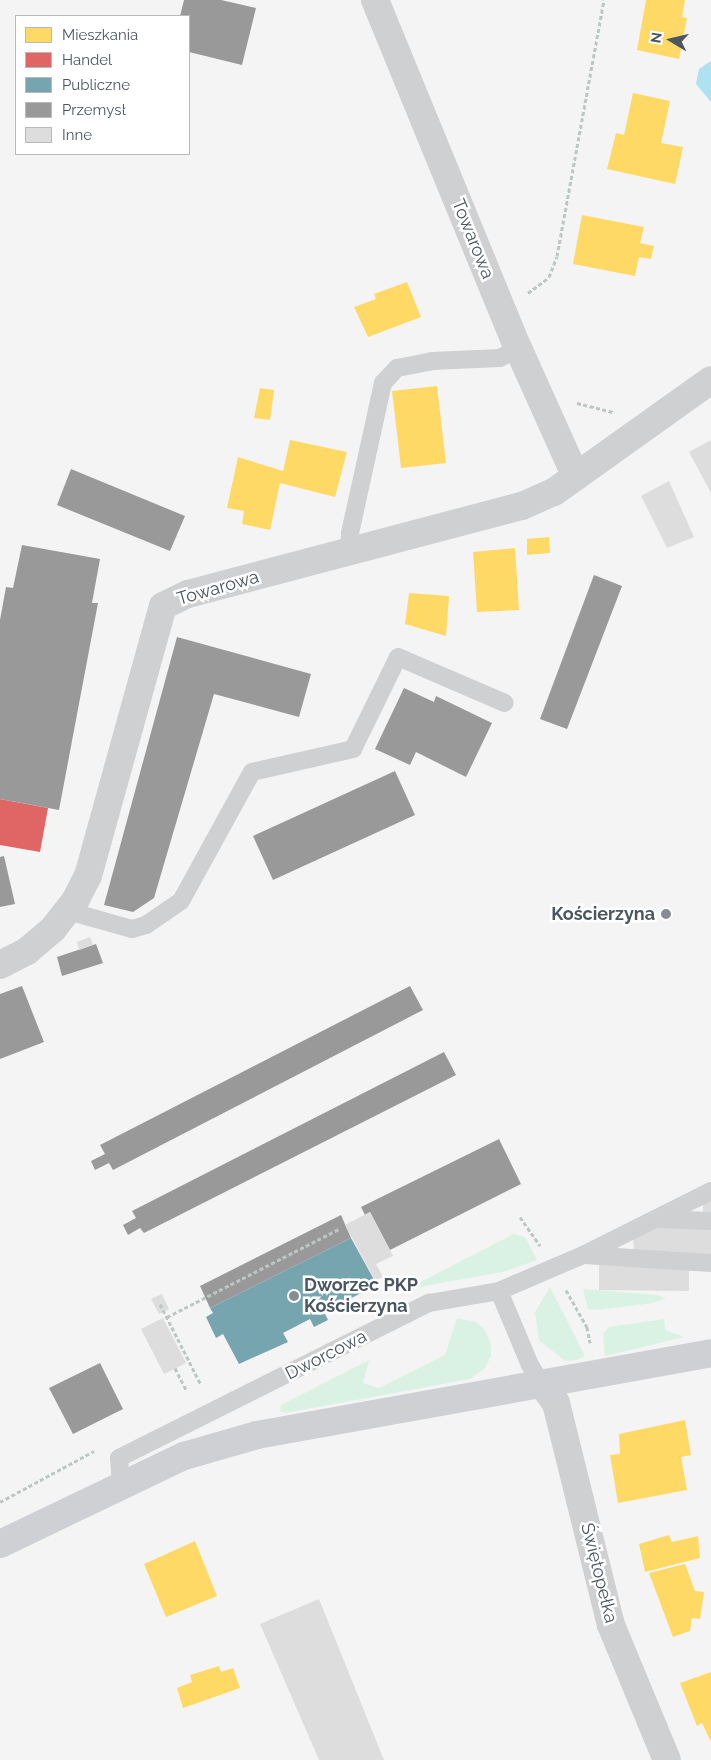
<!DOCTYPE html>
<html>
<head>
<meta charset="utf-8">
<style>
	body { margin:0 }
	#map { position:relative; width:711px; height:1760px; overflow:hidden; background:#f4f4f4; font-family:Raleway,sans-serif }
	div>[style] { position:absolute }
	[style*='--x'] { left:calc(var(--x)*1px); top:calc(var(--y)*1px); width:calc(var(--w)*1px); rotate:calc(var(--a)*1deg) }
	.green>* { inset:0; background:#d9f2e3 }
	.water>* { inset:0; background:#aee2f0 }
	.homes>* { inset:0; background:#ffd966 }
	.shops>* { inset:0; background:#e06666 }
	.public>* { inset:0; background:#76a5af }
	.industry>* { inset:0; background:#999 }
	.building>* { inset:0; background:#ddddde }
	.path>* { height:3px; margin-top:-1.5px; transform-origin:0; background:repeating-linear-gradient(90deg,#bcc7c4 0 4px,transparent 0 6.5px) }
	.lane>* { height:18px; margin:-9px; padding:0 9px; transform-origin:9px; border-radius:9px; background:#ced0d2 }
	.street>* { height:28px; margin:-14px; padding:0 14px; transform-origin:14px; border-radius:14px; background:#ced0d2 }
	.secondary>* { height:28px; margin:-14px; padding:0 14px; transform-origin:14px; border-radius:14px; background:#ced0d4 }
	.dots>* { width:14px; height:14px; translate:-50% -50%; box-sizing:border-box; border:2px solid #fff; border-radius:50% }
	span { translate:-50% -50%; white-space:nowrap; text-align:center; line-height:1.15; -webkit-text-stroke:5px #fff; paint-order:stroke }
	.street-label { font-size:18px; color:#4a5661 }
	.poi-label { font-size:18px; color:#4a5661; font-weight:700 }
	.right { translate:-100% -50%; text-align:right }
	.left { translate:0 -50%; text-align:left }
	.legend { position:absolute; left:15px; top:15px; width:175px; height:140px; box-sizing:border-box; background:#fff; border:1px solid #b7bbc0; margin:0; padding:6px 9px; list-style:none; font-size:15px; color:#4a5661 }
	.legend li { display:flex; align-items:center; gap:10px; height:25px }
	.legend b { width:25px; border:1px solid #b7bbc0 }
	.north { position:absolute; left:646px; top:15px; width:50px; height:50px; -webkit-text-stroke:4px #fff; paint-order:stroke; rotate:279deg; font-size:14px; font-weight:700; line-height:20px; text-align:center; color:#4a5661 }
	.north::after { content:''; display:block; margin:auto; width:18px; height:22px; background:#4a5661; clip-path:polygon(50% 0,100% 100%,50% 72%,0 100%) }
</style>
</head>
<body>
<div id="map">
	<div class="green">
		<i style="clip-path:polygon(514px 1234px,525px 1237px,537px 1260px,502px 1272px,407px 1289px)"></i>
		<i style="clip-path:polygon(550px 1287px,585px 1356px,577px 1360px,565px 1361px,539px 1340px,535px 1312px)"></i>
		<i style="clip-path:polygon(583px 1289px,657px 1295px,666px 1298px,653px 1303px,597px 1310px,588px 1309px)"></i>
		<i style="clip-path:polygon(457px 1318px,476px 1322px,485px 1330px,491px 1344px,491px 1356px,485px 1368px,470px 1379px,285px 1413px,280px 1411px,281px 1405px,369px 1360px,363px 1383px,379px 1388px,445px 1355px)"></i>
		<i style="clip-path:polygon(664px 1319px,665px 1330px,684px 1337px,605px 1356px,603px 1334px,609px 1327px)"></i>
	</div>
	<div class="water">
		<i style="clip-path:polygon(711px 61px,711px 102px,696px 84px,699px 69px)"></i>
	</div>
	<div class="homes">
		<i style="clip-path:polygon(646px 0,685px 0,682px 17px,687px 18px,679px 59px,637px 50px)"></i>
		<i style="clip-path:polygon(633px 93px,670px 101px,661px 143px,683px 147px,675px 184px,607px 169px,616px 133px,624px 135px)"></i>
		<i style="clip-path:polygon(582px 215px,644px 227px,640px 243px,654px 246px,651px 259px,639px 257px,635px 276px,573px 264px)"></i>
		<i style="clip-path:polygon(407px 282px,421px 317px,368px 337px,354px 307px,376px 299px,374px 294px)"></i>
		<i style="clip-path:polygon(437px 386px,446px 463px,401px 468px,392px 391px)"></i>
		<i style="clip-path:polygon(260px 388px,274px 390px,270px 420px,254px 418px)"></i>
		<i style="clip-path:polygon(290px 440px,347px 452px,335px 497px,280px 483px,270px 530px,242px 524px,244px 511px,227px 508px,238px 457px,283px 471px)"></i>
		<i style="clip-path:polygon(549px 537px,550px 553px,527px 555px,527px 539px)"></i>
		<i style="clip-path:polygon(515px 548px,519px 610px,477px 612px,473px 552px)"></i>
		<i style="clip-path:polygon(409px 593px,449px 596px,446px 636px,405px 624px)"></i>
		<i style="clip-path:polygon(685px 1420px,691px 1455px,681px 1457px,687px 1490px,618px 1503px,610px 1455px,620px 1454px,619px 1434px)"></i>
		<i style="clip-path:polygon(669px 1535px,672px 1542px,698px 1536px,700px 1558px,645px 1572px,639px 1544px)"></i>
		<i style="clip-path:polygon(195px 1541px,217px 1596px,166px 1617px,144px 1564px)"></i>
		<i style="clip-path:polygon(685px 1564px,695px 1591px,704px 1592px,700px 1619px,692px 1618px,690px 1631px,673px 1637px,649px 1573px)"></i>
		<i style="clip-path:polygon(219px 1666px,221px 1672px,233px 1668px,240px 1688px,183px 1708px,177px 1688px,192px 1682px,190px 1675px)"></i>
		<i style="clip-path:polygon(711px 1672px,711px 1742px,702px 1723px,697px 1726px,680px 1683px)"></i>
	</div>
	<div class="shops">
		<i style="clip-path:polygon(0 799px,48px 808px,40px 852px,0 845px)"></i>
	</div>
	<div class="public">
		<i style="clip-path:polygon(351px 1238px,377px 1285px,324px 1312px,328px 1320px,314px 1327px,310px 1319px,283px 1333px,288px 1342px,239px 1364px,223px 1334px,216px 1338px,206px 1317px,213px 1313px,210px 1308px)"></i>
	</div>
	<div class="industry">
		<i style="clip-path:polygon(184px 0,221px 0,256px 8px,242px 65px,189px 52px,189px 16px,180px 16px)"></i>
		<i style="clip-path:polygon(71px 469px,185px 516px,170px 551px,57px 505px)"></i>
		<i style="clip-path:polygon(22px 545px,100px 559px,92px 603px,98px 603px,59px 810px,0 799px,0 620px,6px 587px,13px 588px)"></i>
		<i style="clip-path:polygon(594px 575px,622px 586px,567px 729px,540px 719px)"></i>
		<i style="clip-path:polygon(177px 637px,311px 674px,299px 717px,214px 694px,154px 898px,133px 912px,104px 905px)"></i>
		<i style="clip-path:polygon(404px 688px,434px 702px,436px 696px,492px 723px,466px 777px,416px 752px,410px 765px,375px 749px)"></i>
		<i style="clip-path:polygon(395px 771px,415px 815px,273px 880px,253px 836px)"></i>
		<i style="clip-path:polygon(4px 856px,15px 904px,0 907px,0 857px)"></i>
		<i style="clip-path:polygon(96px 944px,103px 963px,62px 976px,57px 957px)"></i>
		<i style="clip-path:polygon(22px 986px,44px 1042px,0 1059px,0 994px)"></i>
		<i style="clip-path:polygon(410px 986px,423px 1010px,113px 1170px,109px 1163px,95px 1170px,91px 1161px,105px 1154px,100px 1145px)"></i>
		<i style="clip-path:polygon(444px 1052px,456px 1075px,144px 1233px,140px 1228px,128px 1235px,123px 1225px,136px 1218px,132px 1211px)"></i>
		<i style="clip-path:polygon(499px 1139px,521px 1184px,390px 1250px,370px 1212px,365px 1215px,361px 1207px)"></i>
		<i style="clip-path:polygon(341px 1215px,351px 1238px,210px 1308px,200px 1286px)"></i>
		<i style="clip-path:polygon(100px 1363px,123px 1409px,73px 1434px,49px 1388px)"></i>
	</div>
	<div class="building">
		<i style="clip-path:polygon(711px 440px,711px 493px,689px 452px)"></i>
		<i style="clip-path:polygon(669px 481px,694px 537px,667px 548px,641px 496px)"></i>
		<i style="clip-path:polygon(90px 937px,93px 945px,79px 950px,77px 942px)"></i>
		<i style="clip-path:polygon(703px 1194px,711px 1194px,711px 1263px,689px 1263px,689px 1291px,599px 1290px,599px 1262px,634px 1263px,633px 1228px,703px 1228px)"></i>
		<i style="clip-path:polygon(370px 1212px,393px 1256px,376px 1264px,383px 1277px,375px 1280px,345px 1225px)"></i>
		<i style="clip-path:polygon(162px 1294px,169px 1309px,159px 1314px,151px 1299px)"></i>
		<i style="clip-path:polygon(163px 1318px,186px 1363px,164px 1374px,141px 1329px)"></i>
		<i style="clip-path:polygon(319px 1599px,384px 1760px,319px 1760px,260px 1624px)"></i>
	</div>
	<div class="path">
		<i style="--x:528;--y:293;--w:26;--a:-37"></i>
		<i style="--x:549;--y:277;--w:22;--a:-69"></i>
		<i style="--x:557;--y:256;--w:260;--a:-79.6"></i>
		<i style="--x:577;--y:403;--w:38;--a:14"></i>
		<i style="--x:520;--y:1217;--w:35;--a:55"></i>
		<i style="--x:566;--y:1290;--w:43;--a:60.4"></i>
		<i style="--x:587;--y:1327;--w:16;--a:79"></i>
		<i style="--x:160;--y:1304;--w:89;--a:63.1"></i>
		<i style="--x:167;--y:1317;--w:195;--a:-27.1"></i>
		<i style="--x:175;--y:1368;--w:25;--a:63"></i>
		<i style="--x:0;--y:1502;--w:107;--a:-28.5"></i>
	</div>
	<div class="lane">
		<i style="--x:349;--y:554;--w:21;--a:-87"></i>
		<i style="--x:350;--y:533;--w:154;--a:-77.6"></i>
		<i style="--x:383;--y:383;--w:21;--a:-47"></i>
		<i style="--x:397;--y:368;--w:36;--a:-11"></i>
		<i style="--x:432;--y:361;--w:68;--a:-2.5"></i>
		<i style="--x:500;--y:358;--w:21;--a:-29"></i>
		<i style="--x:68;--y:911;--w:66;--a:15.7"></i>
		<i style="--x:132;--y:929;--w:15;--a:-16"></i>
		<i style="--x:146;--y:925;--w:42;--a:-34.4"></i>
		<i style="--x:181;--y:901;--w:147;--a:-61.2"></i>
		<i style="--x:252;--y:772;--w:104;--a:-12.8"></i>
		<i style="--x:353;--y:749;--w:102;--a:-63.9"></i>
		<i style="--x:398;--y:657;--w:116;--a:23.3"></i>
		<i style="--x:659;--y:1219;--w:52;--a:2.2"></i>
		<i style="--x:584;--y:1255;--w:127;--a:3.6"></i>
		<i style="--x:499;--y:1291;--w:80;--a:67.3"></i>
		<i style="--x:530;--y:1365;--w:22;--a:58"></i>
		<i style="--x:121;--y:1485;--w:27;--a:-94"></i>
		<i style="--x:119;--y:1458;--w:347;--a:-26.6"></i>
		<i style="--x:429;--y:1303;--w:71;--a:-9.7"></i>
		<i style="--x:499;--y:1291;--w:91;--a:-23.2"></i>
		<i style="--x:583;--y:1255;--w:143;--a:-26.6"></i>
	</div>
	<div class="street">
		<i style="--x:375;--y:0;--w:376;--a:67.7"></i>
		<i style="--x:518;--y:348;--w:141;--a:65.8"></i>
		<i style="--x:0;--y:965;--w:30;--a:-27"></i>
		<i style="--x:27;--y:951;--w:34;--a:-40"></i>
		<i style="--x:53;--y:929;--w:36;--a:-52"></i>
		<i style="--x:75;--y:901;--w:28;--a:-63"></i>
		<i style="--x:88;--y:876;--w:280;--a:-74.5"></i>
		<i style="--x:163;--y:606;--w:28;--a:-26"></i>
		<i style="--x:188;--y:594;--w:345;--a:-14.8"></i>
		<i style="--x:522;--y:506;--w:35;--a:-24"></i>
		<i style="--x:554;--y:492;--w:193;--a:-35.5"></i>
		<i style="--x:542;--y:1384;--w:24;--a:54"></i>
		<i style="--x:556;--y:1403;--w:229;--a:76.1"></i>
		<i style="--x:611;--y:1625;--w:146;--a:67.5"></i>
	</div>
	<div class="secondary">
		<i style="--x:0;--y:1544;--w:204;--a:-25.6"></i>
		<i style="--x:184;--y:1456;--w:76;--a:-16"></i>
		<i style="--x:257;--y:1435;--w:461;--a:-10.2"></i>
	</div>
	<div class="dots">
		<i style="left:666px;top:914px;background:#868d94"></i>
		<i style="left:294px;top:1296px;background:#868d94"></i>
	</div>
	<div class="street-label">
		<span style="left:473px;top:239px;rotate:68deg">Towarowa</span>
		<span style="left:218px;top:588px;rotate:-16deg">Towarowa</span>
		<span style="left:326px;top:1355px;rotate:-27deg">Dworcowa</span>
		<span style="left:599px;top:1573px;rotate:76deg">Świętopełka</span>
	</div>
	<div class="poi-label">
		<span class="right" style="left:655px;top:914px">Kościerzyna</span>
		<span class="left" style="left:304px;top:1296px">Dworzec PKP<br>Kościerzyna</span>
	</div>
	<ul class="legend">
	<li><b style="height:14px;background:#ffd966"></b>Mieszkania</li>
	<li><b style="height:14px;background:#e06666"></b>Handel</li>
	<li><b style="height:14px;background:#76a5af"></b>Publiczne</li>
	<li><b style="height:14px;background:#999"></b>Przemysł</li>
	<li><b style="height:14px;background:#ddddde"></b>Inne</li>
	</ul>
	<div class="north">N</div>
</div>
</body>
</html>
